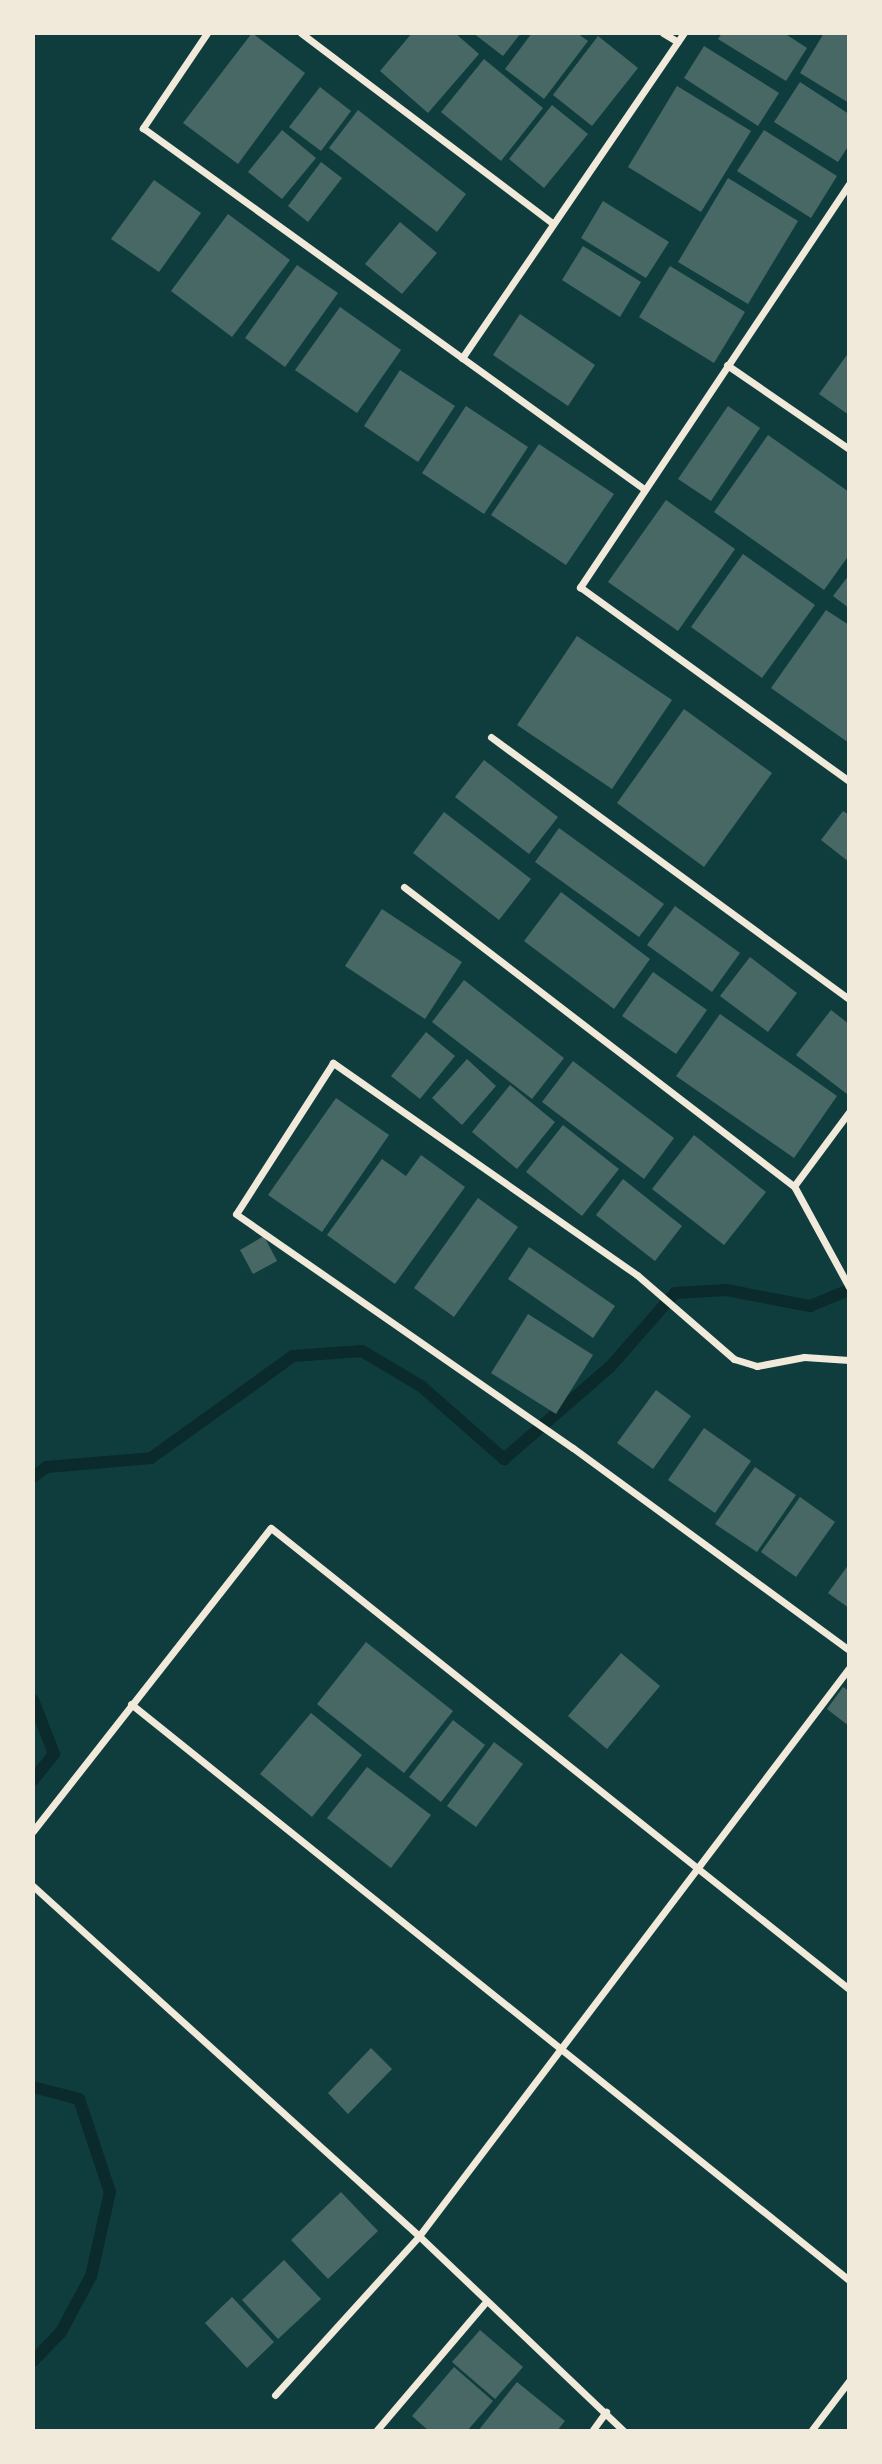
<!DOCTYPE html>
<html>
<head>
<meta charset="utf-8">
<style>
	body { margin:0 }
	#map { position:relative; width:882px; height:2464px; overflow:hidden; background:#0f3d3e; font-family:"IBM Plex Sans",sans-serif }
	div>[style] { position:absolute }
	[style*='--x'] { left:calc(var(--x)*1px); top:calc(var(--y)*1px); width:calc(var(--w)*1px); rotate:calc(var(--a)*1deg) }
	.stream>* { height:12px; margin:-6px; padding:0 6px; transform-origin:6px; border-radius:6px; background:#0a2a2b }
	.building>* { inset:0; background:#486865 }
	.minor>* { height:7px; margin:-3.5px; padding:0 3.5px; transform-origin:3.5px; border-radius:3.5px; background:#f1e9da }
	span { translate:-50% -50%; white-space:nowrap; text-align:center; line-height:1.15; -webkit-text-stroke:6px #f1e9da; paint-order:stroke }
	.frame { position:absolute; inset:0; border:35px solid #f1e9da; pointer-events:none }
</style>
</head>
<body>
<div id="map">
	<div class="stream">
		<i style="--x:33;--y:1477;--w:17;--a:-36"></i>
		<i style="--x:47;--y:1467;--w:104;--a:-4.9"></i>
		<i style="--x:151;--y:1458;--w:175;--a:-35.7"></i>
		<i style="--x:293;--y:1356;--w:69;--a:-4.1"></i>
		<i style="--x:362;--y:1351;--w:69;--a:30.7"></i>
		<i style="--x:421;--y:1386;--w:111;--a:41.3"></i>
		<i style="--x:504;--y:1459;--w:140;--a:-41"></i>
		<i style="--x:610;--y:1367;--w:98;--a:-48.7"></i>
		<i style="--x:675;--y:1293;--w:51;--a:-3.4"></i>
		<i style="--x:726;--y:1290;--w:86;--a:10.8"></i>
		<i style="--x:810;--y:1306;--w:42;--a:-22.3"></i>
		<i style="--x:33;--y:1700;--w:58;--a:68.7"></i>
		<i style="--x:54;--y:1754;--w:33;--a:129"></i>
		<i style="--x:33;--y:2087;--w:48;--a:14.6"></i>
		<i style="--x:79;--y:2099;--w:98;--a:71.6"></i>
		<i style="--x:110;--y:2192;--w:86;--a:102.7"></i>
		<i style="--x:91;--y:2276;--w:64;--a:118.2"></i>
		<i style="--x:61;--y:2332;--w:40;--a:134"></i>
	</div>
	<div class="building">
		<i style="clip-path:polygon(252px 33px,305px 73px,238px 164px,183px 123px)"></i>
		<i style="clip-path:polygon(412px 33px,455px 33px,479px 54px,428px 113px,380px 71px)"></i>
		<i style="clip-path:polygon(473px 33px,521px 33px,503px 56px)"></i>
		<i style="clip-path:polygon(532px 33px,577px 33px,588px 41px,544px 99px,505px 69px)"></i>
		<i style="clip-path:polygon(722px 33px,784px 33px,807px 48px,786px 81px,718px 39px)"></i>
		<i style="clip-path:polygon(824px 33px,849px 33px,849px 103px,800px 73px)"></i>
		<i style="clip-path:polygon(598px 36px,638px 68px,592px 126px,553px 95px)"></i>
		<i style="clip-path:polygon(704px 46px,779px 93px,758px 126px,684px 78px)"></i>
		<i style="clip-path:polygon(484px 59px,543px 108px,501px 161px,441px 112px)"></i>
		<i style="clip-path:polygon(800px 82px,849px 114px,849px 145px,838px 162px,774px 122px)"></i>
		<i style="clip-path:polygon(677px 86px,751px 131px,701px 212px,628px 167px)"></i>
		<i style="clip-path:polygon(320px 87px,351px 111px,321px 151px,289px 127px)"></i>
		<i style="clip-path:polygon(552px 105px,588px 134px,544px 188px,509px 159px)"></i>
		<i style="clip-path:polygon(358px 110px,466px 194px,437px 232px,329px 148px)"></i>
		<i style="clip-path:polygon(282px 130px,316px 158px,282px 199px,248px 172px)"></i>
		<i style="clip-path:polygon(764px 130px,837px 176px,811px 218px,737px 171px)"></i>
		<i style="clip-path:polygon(321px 162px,342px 178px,308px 222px,288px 206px)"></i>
		<i style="clip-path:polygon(728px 178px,798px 221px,748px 304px,678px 262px)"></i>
		<i style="clip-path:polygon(154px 180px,201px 213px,159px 272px,111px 239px)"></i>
		<i style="clip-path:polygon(603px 201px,669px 242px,646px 278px,581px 238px)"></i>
		<i style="clip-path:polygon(228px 214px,290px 260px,232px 337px,171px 291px)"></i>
		<i style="clip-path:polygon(400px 222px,437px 253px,402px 294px,365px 264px)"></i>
		<i style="clip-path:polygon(583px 246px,641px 282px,620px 317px,562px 280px)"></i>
		<i style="clip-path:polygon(297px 265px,338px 293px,285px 367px,245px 338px)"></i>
		<i style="clip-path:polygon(670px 266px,745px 312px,714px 363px,639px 317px)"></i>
		<i style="clip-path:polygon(340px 307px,401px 350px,357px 413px,295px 370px)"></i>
		<i style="clip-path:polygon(520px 314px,595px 365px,568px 406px,493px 355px)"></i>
		<i style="clip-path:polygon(849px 352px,849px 415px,819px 394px)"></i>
		<i style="clip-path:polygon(400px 370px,455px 406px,418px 462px,364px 426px)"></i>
		<i style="clip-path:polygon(466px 406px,528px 447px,484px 514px,422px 473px)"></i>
		<i style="clip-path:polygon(728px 406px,760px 428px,711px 501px,678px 479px)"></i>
		<i style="clip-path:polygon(768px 435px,849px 492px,849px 555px,824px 590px,714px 512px)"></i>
		<i style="clip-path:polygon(539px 444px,614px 494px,566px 565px,491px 515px)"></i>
		<i style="clip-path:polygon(666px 500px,735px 549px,678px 631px,608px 582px)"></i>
		<i style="clip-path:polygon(743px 554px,815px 605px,762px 678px,691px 627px)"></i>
		<i style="clip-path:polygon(849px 575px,849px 608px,833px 596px)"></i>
		<i style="clip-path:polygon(826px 610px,849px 625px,849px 743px,771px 688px)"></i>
		<i style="clip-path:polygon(577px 636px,672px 700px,612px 789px,517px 725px)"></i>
		<i style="clip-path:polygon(684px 709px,772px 773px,704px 867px,617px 803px)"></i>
		<i style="clip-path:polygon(484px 760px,558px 817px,529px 854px,455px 797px)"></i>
		<i style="clip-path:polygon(843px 811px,849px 815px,849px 862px,821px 840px)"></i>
		<i style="clip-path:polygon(444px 812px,531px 879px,499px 920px,413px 853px)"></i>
		<i style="clip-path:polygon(559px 828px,664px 904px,639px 937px,535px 862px)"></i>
		<i style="clip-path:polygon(561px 892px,650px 959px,614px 1009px,524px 941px)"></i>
		<i style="clip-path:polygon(675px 906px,740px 953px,712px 992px,647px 945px)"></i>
		<i style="clip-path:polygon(382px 909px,462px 962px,425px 1019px,345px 966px)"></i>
		<i style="clip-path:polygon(750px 957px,797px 993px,768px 1032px,720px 996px)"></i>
		<i style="clip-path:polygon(653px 972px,707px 1010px,676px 1054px,622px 1016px)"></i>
		<i style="clip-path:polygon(464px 980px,564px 1058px,532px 1099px,432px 1022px)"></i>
		<i style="clip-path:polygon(831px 1010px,849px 1024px,847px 1094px,796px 1055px)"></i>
		<i style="clip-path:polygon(720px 1014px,837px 1096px,794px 1158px,676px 1076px)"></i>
		<i style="clip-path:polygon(426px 1032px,455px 1056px,420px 1099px,391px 1076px)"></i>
		<i style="clip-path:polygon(467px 1059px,496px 1086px,462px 1125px,432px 1098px)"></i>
		<i style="clip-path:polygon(573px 1061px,674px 1138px,644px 1179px,542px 1102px)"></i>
		<i style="clip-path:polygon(510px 1085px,555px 1122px,517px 1169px,472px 1132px)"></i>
		<i style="clip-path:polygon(336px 1098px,389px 1135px,322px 1232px,268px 1195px)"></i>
		<i style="clip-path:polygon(563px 1125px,619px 1169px,582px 1216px,526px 1172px)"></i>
		<i style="clip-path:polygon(694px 1135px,766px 1192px,724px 1245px,652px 1189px)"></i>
		<i style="clip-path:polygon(421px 1155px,465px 1187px,395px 1284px,327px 1235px,382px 1159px,406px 1176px)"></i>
		<i style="clip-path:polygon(623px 1179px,682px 1226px,655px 1261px,596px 1215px)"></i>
		<i style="clip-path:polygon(478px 1198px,518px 1227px,454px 1317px,414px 1288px)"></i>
		<i style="clip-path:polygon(264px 1236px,277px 1261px,253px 1274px,240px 1250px)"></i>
		<i style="clip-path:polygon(529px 1247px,615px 1306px,593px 1338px,508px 1279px)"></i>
		<i style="clip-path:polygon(528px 1314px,593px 1355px,556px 1414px,491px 1373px)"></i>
		<i style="clip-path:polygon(656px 1390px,691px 1416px,653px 1469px,617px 1443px)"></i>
		<i style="clip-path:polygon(704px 1428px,751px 1461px,715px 1513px,668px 1480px)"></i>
		<i style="clip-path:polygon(755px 1467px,796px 1495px,757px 1552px,715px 1524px)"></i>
		<i style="clip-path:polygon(800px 1497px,835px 1522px,796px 1577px,761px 1552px)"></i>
		<i style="clip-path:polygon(849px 1564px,849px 1608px,828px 1593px)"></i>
		<i style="clip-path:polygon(366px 1642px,453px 1711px,404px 1773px,317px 1704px)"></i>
		<i style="clip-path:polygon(621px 1653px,660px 1686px,607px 1749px,568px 1716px)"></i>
		<i style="clip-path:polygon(843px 1687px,849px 1691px,849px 1726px,827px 1709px)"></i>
		<i style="clip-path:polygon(311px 1713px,362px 1755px,312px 1817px,260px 1774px)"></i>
		<i style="clip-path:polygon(453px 1720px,485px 1745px,441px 1802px,409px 1777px)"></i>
		<i style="clip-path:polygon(494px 1742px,523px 1764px,476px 1827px,447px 1806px)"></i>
		<i style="clip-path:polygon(367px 1767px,431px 1815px,391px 1868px,327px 1818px)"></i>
		<i style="clip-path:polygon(371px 2048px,392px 2069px,348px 2114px,328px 2093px)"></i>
		<i style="clip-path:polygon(341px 2192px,378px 2231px,328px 2279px,291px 2240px)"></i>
		<i style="clip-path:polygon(284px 2260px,321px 2299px,278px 2339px,242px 2300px)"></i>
		<i style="clip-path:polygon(232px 2297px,274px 2342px,247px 2368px,205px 2323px)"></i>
		<i style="clip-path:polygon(480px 2330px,523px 2367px,495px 2399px,452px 2362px)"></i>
		<i style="clip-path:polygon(454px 2367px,493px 2401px,467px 2431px,429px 2431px,412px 2416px)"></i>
		<i style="clip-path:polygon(517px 2382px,565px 2421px,557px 2431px,478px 2431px)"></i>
	</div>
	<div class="minor">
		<i style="--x:207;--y:33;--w:115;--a:124"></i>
		<i style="--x:143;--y:128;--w:618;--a:35.77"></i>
		<i style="--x:301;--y:33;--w:315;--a:37.1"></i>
		<i style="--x:663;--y:33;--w:17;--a:31"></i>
		<i style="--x:849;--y:184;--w:485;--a:123.7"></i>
		<i style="--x:580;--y:587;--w:332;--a:35.8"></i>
		<i style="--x:462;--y:358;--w:394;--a:-55.7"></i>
		<i style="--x:727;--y:365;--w:148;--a:34.5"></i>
		<i style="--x:491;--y:737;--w:444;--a:36.2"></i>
		<i style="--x:404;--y:887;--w:491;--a:37.5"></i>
		<i style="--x:849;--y:1112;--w:92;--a:126.6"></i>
		<i style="--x:794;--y:1186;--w:115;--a:61.4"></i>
		<i style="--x:849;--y:1360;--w:45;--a:-176.2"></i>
		<i style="--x:804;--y:1357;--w:48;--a:169.2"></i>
		<i style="--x:757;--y:1366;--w:24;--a:-163"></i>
		<i style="--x:734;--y:1359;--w:128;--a:-139.1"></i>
		<i style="--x:637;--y:1275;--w:371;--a:-145.1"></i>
		<i style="--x:333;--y:1063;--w:179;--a:122.7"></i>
		<i style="--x:236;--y:1214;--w:410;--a:34.8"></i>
		<i style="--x:573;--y:1448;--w:342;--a:36.2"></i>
		<i style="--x:131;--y:1704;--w:920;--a:38.74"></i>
		<i style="--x:33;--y:1831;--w:385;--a:-51.9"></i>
		<i style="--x:271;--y:1528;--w:739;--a:38.58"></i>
		<i style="--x:33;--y:1886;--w:521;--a:42.2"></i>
		<i style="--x:419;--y:2236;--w:283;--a:43.6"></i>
		<i style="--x:275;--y:2395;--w:215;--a:-47.8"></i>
		<i style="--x:419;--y:2236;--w:712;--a:-52.87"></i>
		<i style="--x:376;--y:2431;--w:168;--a:-49.6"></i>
		<i style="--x:592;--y:2431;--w:24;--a:-54"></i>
		<i style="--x:811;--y:2431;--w:63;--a:-52.8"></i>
	</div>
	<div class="frame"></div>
</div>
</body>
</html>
